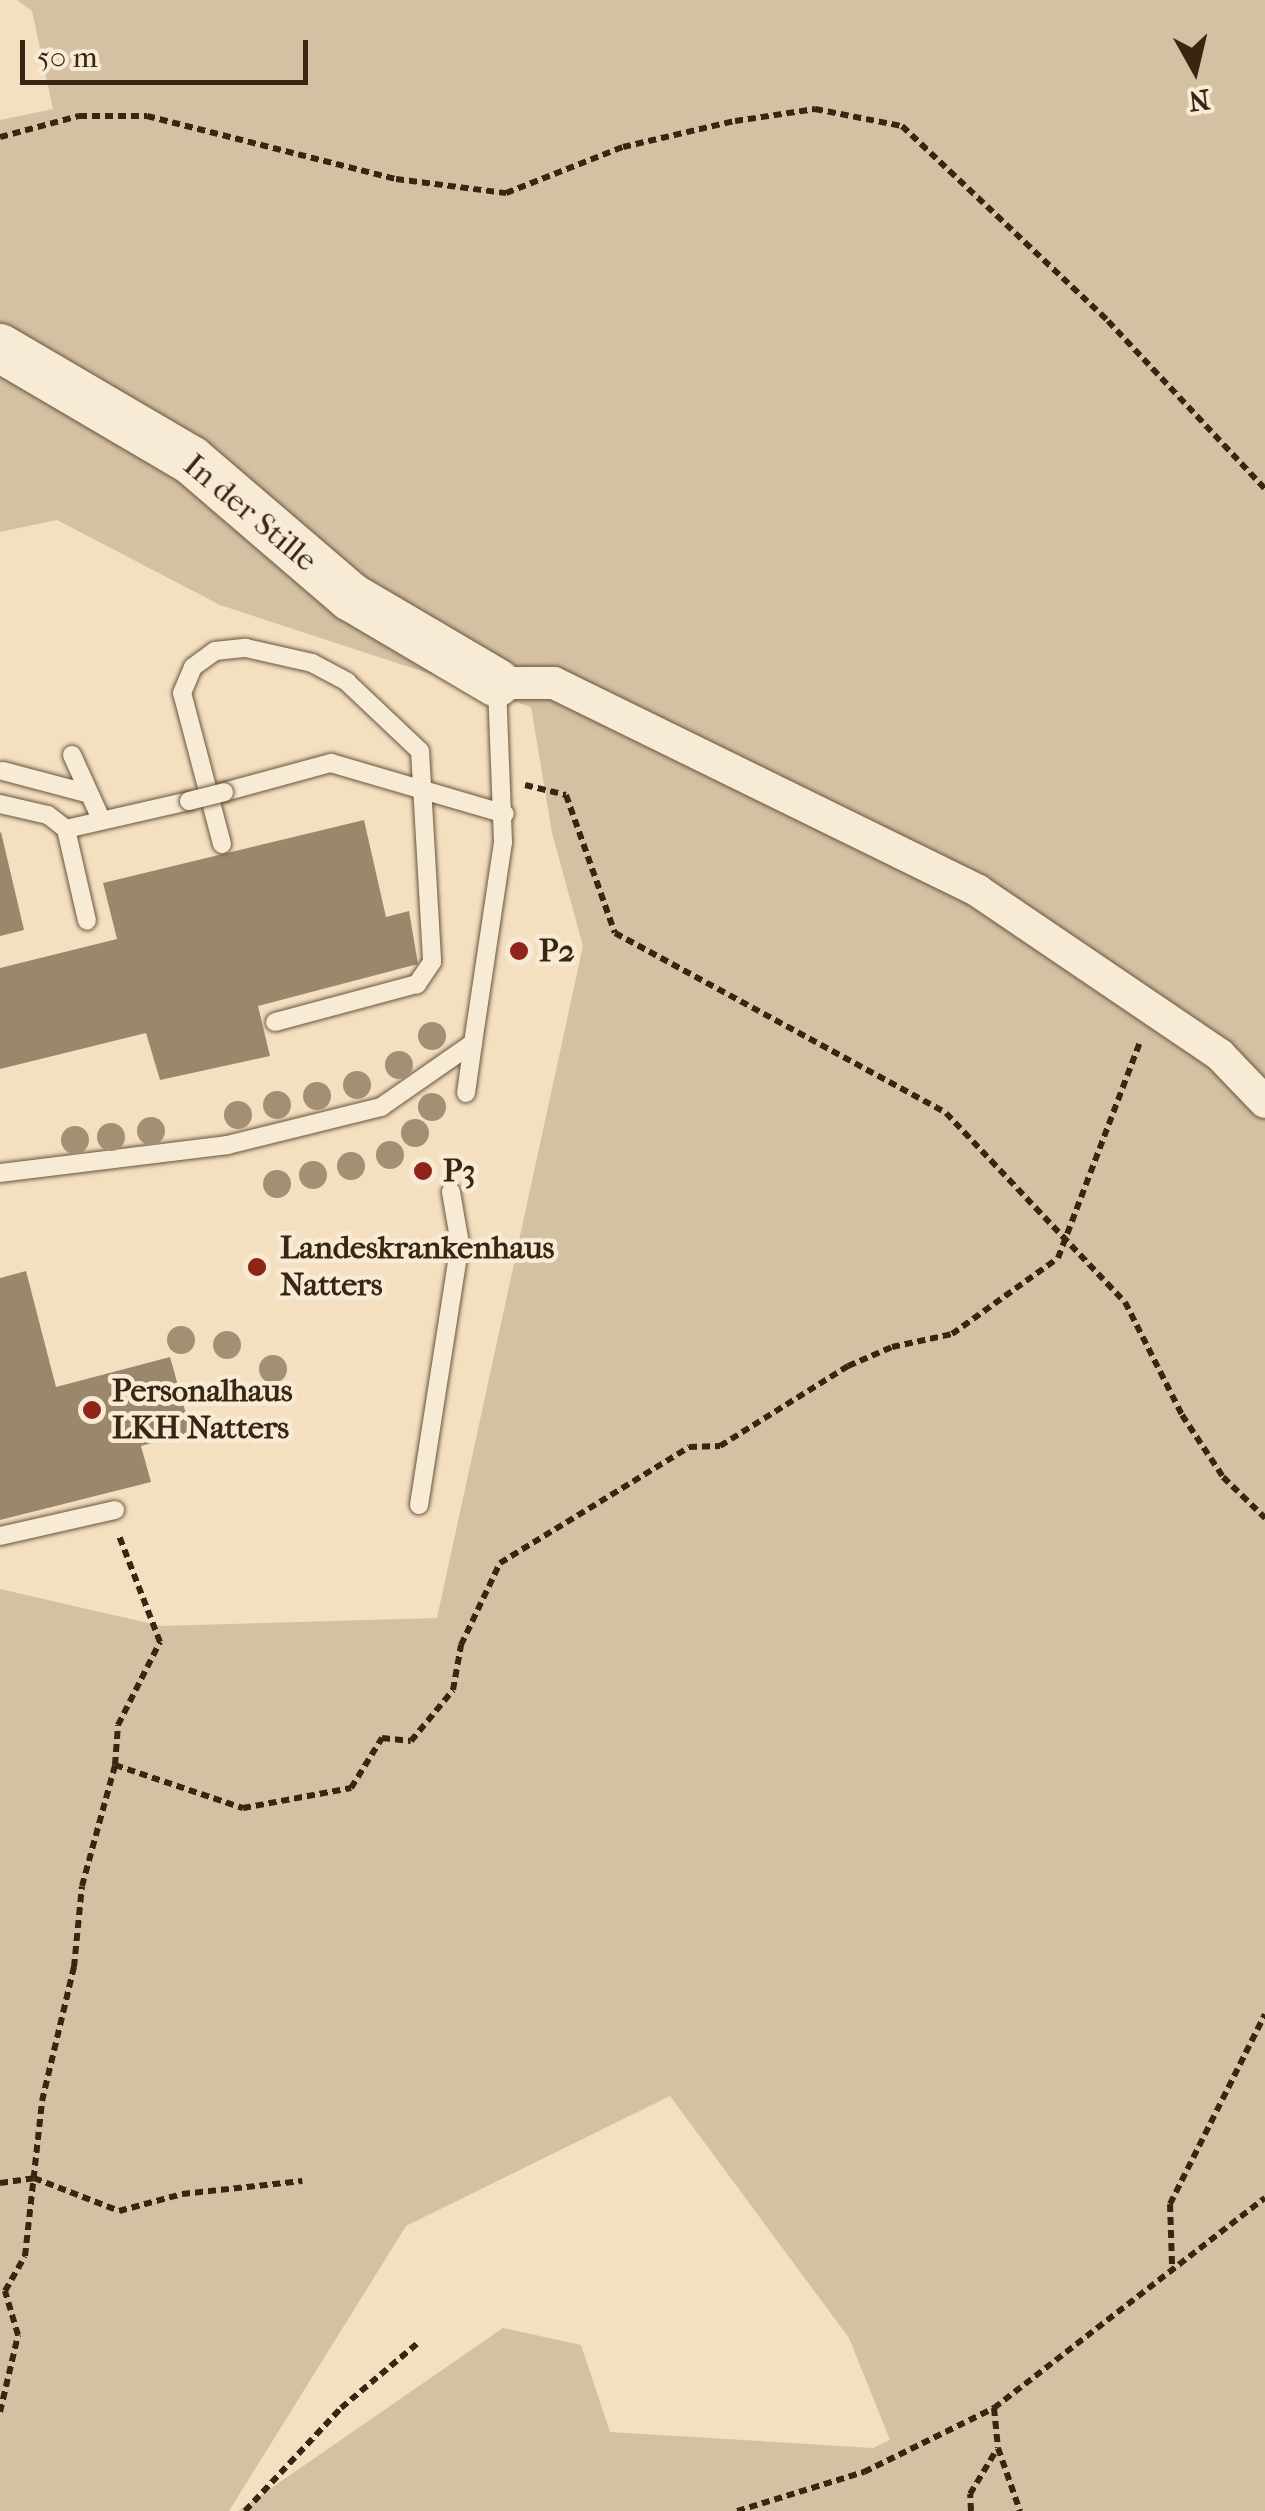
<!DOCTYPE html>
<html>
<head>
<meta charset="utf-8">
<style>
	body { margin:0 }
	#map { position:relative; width:1265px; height:2511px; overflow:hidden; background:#f4e0c0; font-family:"IM FELL French Canon",serif }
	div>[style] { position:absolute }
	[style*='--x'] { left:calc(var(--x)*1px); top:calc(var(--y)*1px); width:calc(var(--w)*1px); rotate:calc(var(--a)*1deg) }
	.green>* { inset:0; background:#d4c0a2 }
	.building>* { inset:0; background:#9a876c }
	.path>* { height:6px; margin-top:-3px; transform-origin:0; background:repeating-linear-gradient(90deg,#392612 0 8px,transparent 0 13px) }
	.roads { filter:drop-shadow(0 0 2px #68543e) drop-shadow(0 0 2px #68543e) }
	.lane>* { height:18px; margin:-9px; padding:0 9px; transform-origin:9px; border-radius:9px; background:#f8ebd6 }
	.street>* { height:32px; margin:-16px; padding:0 16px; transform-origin:16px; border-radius:16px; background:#f8ebd6 }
	.secondary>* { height:48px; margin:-24px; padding:0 24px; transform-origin:24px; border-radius:24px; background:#f8ebd6 }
	.bridges { filter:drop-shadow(0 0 2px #68543e) drop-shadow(0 0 2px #68543e) }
	.lane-bridge>* { height:18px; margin:-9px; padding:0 9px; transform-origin:9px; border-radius:9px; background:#f8ebd6 }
	.trees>* { width:28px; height:28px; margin:-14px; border-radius:50%; background:#a38f74 }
	.dots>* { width:28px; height:28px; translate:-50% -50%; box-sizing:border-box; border:5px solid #f8ebd6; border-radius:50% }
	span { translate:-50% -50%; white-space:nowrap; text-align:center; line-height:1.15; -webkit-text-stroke:9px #f8ebd6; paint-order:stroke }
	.street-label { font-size:32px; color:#392612 }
	.poi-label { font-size:32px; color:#392612; font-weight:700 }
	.left { translate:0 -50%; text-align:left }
	.north { position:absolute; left:1145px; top:20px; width:100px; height:100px; -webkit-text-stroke:8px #f8ebd6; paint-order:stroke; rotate:172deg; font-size:28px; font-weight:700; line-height:40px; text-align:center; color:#392612 }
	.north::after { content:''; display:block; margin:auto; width:35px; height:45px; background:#392612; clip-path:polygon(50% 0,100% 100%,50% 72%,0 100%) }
	.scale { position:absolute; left:20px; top:40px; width:288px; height:45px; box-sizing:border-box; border:5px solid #392612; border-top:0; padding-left:12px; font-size:30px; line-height:35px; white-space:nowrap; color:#392612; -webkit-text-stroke:8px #f8ebd6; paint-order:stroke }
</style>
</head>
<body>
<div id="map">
	<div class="green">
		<i style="clip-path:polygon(17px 0,1265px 0,1265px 2511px,238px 2511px,503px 2328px,581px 2345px,610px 2432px,873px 2448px,890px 2440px,849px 2338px,670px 2096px,406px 2226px,229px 2511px,0 2511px,0 1589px,161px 1626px,437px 1618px,583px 946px,552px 833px,531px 707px,220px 605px,57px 520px,0 532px,0 120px,53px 109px,32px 11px)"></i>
	</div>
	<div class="building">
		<i style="clip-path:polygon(364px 820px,386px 917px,409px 911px,418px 964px,258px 1006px,270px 1056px,160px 1080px,146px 1033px,0 1069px,0 968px,117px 939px,103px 883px)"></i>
		<i style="clip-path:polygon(1px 832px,24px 930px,0 936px,0 833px)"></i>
		<i style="clip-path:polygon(26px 1271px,56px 1387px,170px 1357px,191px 1432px,141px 1446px,151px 1482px,0 1520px,0 1278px)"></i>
	</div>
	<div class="path">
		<i style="--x:0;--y:137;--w:82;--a:-14.9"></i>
		<i style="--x:79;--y:116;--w:68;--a:0"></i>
		<i style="--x:147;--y:116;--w:257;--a:14.2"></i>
		<i style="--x:396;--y:179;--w:111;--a:7.3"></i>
		<i style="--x:506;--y:193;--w:126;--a:-21.5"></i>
		<i style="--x:623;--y:147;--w:115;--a:-13.1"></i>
		<i style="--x:735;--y:121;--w:81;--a:-8.5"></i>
		<i style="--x:815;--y:109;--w:89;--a:11.1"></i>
		<i style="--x:902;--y:126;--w:284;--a:43.4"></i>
		<i style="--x:1108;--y:321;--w:230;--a:46.9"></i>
		<i style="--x:525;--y:785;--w:42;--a:13.7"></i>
		<i style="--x:566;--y:795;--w:146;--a:70.5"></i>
		<i style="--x:615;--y:933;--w:377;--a:28.5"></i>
		<i style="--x:946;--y:1113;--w:260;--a:46.6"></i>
		<i style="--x:1125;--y:1302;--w:127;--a:63.2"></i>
		<i style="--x:1182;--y:1415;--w:74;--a:56.5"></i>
		<i style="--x:1223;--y:1477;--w:59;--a:44.3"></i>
		<i style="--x:115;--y:1765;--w:40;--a:-85.7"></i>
		<i style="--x:118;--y:1725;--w:93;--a:-63.2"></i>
		<i style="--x:160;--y:1642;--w:114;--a:-111.1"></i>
		<i style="--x:0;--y:2183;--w:34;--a:-8"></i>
		<i style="--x:34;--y:2178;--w:91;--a:21.2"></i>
		<i style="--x:119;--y:2211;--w:65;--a:-15.1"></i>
		<i style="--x:182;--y:2194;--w:121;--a:-6.2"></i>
		<i style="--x:1172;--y:2264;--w:60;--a:-91.9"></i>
		<i style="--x:1170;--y:2204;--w:212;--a:-63.4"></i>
		<i style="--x:994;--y:2408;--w:40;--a:84.3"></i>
		<i style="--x:998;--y:2448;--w:67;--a:70.8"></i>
		<i style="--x:0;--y:2412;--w:79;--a:-76.8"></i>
		<i style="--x:18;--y:2335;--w:46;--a:-106.5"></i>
		<i style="--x:5;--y:2291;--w:40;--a:-60.3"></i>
		<i style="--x:25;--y:2256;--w:156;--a:-83.7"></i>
		<i style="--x:42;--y:2101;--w:138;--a:-76.6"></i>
		<i style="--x:74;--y:1967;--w:81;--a:-84.4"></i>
		<i style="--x:82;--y:1886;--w:125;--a:-74.7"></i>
		<i style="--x:115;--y:1765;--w:135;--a:18.6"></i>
		<i style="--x:243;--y:1808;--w:110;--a:-10.5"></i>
		<i style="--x:351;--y:1788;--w:59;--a:-58.2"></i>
		<i style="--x:382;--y:1738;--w:29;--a:6"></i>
		<i style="--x:411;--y:1741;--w:66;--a:-50.5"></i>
		<i style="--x:453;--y:1690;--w:46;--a:-79.9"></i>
		<i style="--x:461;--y:1645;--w:91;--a:-64.6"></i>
		<i style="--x:500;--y:1563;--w:222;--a:-31.5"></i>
		<i style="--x:689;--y:1447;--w:31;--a:-2"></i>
		<i style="--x:720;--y:1446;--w:151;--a:-32"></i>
		<i style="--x:848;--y:1366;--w:48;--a:-23.4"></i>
		<i style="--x:892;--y:1347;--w:61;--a:-12.2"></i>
		<i style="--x:952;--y:1334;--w:130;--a:-35.6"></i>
		<i style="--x:1058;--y:1258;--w:231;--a:-69.2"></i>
		<i style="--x:245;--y:2511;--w:141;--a:-47"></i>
		<i style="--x:341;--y:2408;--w:102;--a:-40.2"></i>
		<i style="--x:737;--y:2511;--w:133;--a:-17.1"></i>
		<i style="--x:864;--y:2472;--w:145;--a:-26.2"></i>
		<i style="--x:994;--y:2408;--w:343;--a:-37.8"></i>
		<i style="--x:971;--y:2511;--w:17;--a:-93"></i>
		<i style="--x:970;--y:2494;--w:52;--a:-59"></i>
	</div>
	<div class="roads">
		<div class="lane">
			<i style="--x:72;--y:755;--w:72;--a:65.6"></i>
			<i style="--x:3;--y:771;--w:86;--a:14.8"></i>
			<i style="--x:224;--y:792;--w:111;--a:-15.2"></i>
			<i style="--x:331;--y:763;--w:181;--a:16.3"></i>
			<i style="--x:0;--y:804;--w:49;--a:12.9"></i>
			<i style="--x:48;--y:815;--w:23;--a:38"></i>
			<i style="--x:66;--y:829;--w:126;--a:-12.8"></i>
			<i style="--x:66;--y:829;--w:94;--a:77.1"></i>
			<i style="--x:222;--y:844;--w:156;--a:-104.8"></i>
			<i style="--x:182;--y:693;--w:28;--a:-67"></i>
			<i style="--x:193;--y:667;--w:27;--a:-36"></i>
			<i style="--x:215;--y:651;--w:31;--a:-6"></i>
			<i style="--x:246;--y:648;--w:68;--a:12.8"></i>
			<i style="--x:312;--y:663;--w:40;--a:28"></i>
			<i style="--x:347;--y:682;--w:100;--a:43.4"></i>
			<i style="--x:420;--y:751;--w:211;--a:86.7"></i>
			<i style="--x:432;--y:962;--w:27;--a:124"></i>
			<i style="--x:417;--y:984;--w:147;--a:165"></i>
			<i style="--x:466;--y:1093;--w:50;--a:-82"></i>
			<i style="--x:0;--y:1173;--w:229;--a:-7"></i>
			<i style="--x:227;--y:1145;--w:159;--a:-13.9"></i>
			<i style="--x:381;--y:1107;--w:112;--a:-34.8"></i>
			<i style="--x:473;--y:1043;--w:203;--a:-81.5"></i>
			<i style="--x:503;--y:842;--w:159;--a:-92.2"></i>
			<i style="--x:419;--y:1505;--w:264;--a:-81.1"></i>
			<i style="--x:460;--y:1244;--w:53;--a:-99.8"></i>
			<i style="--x:0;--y:1536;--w:118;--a:-12.7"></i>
		</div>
		<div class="street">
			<i style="--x:497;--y:683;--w:57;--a:0"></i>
			<i style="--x:554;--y:683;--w:472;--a:26.1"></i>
			<i style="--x:978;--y:891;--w:292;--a:34.1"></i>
			<i style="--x:1220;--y:1055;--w:65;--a:46.2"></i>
		</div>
		<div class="secondary">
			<i style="--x:0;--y:348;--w:221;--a:30.4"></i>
			<i style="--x:191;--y:460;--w:211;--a:40.6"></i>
			<i style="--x:351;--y:597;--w:169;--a:30.5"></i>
		</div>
	</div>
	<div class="bridges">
		<div class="lane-bridge">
			<i style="--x:189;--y:801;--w:36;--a:-14"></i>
		</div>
	</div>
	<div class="trees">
		<i style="left:432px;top:1036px"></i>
		<i style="left:399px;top:1065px"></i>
		<i style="left:357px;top:1085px"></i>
		<i style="left:317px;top:1096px"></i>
		<i style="left:277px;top:1105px"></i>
		<i style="left:432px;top:1107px"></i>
		<i style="left:238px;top:1115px"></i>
		<i style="left:151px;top:1131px"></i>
		<i style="left:415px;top:1133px"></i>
		<i style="left:111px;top:1137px"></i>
		<i style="left:75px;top:1140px"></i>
		<i style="left:390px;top:1155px"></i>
		<i style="left:351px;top:1166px"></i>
		<i style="left:313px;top:1175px"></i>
		<i style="left:277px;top:1184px"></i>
		<i style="left:181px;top:1340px"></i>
		<i style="left:227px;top:1345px"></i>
		<i style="left:273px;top:1369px"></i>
	</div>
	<div class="dots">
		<i style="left:519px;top:951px;background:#8f2418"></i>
		<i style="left:423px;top:1171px;background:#8f2418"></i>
		<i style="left:257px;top:1267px;background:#8f2418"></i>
		<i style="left:92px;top:1410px;background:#8f2418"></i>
	</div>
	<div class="street-label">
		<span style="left:250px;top:513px;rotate:40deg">In der Stille</span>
	</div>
	<div class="poi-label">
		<span class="left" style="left:539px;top:951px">P2</span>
		<span class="left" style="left:443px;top:1171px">P3</span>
		<span class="left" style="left:280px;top:1267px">Landeskrankenhaus<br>Natters</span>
		<span class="left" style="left:112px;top:1410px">Personalhaus<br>LKH Natters</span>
	</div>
	<div class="north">N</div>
	<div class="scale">50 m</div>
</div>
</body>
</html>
